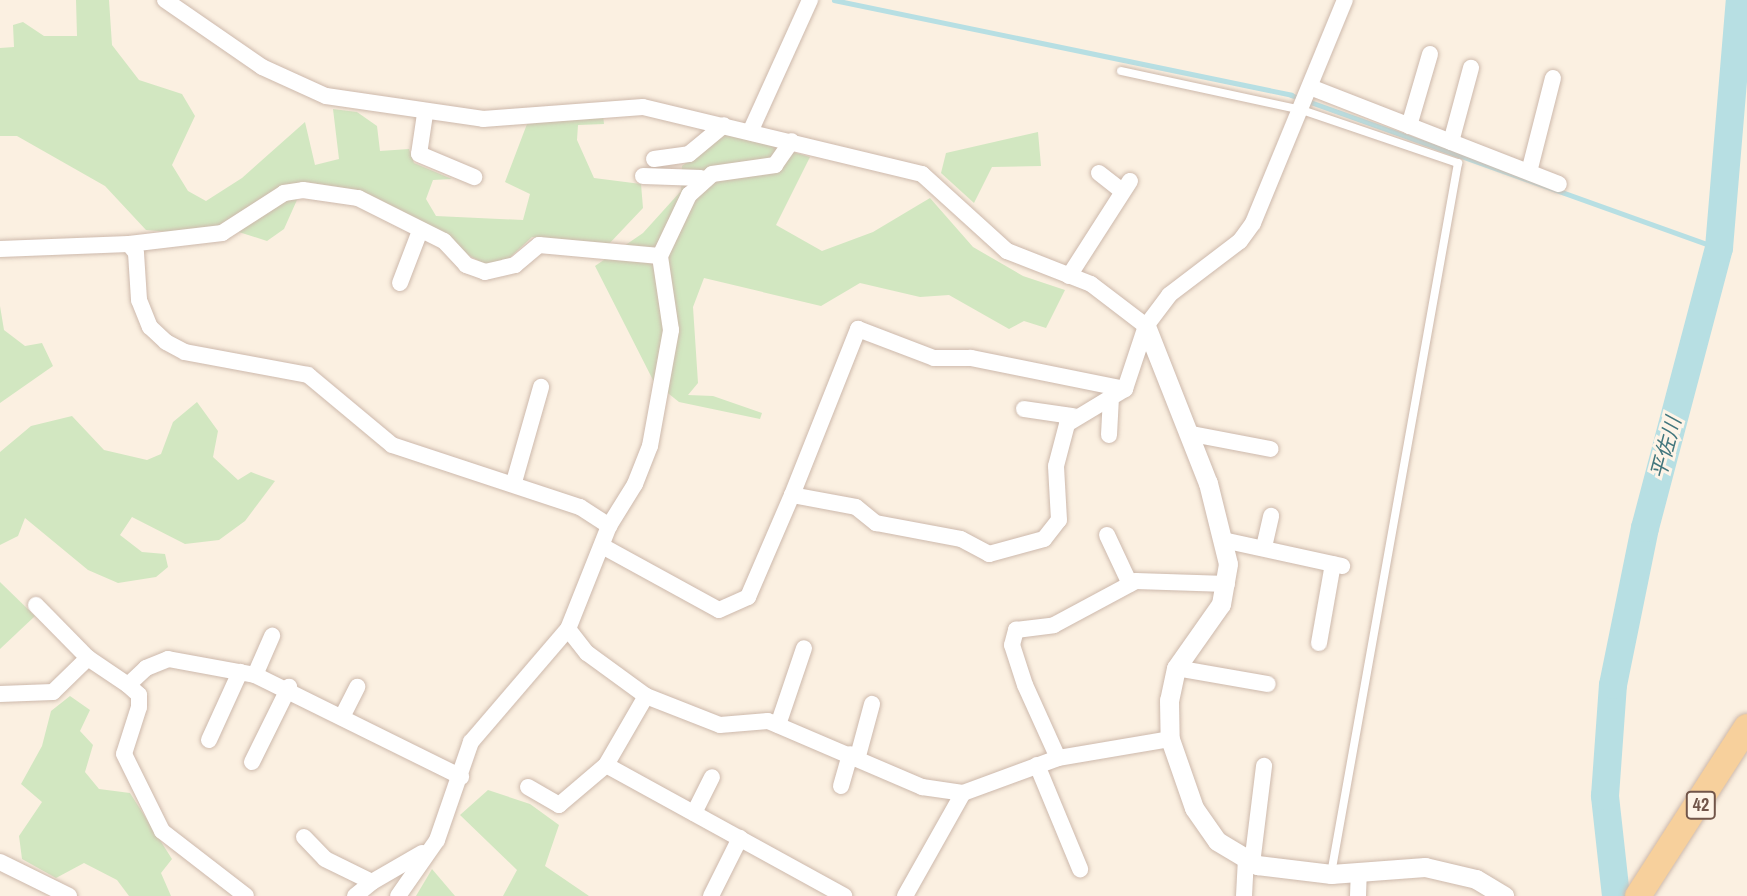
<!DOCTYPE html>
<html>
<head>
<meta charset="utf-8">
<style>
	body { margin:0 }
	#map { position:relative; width:1747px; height:896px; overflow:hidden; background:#fbf0e1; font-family:"Archivo Narrow","Noto Sans JP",sans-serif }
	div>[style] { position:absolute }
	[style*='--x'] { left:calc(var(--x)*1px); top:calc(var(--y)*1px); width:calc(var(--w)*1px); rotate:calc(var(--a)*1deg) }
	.green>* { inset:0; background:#d2e7c1 }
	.stream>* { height:4.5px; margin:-2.25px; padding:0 2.25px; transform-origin:2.25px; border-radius:2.25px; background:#b7dfe3 }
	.river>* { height:28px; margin:-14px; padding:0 14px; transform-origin:14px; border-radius:14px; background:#b7dfe3 }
	.roads { filter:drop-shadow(0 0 2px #cdb9ac) drop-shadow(0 0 2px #cdb9ac) }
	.service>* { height:8px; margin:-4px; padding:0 4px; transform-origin:4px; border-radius:4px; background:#fff }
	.minor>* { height:16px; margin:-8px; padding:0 8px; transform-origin:8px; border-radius:8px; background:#fff }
	.tertiary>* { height:19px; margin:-9.5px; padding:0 9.5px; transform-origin:9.5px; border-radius:9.5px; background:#fff }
	.primary>* { height:26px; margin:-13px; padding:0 13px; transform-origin:13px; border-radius:13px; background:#f7d09c }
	span { translate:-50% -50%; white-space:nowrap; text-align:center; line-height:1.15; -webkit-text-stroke:6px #fef4e7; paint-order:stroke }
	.shield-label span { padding:2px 5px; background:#fef4e7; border:2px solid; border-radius:5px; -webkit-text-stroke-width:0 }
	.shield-label { font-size:18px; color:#715549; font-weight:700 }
	.water-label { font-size:21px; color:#42767d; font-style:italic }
</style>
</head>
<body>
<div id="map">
	<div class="green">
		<i style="clip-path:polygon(76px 0,109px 0,112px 45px,139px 80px,182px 94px,195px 116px,172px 165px,188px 191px,206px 201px,242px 178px,305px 122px,315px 165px,339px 159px,333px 109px,357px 112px,377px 126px,380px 151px,409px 149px,414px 163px,452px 179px,433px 180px,426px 199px,436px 216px,523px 220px,530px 194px,505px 182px,527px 124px,603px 115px,604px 124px,578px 125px,577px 140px,594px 178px,641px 184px,643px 208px,607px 246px,532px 237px,504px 263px,486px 265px,351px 189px,305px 182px,284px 229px,267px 241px,220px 226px,192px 234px,146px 230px,105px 186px,17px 136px,0 136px,0 48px,14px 47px,13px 25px,23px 22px,44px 36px,77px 36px)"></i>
		<i style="clip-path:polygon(1038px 132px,1041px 166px,992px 167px,974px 203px,941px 173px,946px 153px)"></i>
		<i style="clip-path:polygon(726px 133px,810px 157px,776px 225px,822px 251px,873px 232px,930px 198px,973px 247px,1023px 276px,1065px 290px,1046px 328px,1024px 321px,1009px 329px,949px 295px,920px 297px,860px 283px,821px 306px,704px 278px,693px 307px,698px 383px,688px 395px,713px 396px,762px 413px,760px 419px,679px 402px,654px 382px,595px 266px,643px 233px,681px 191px,682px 166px)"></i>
		<i style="clip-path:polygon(0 306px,4px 330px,25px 346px,42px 343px,53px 366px,0 403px)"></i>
		<i style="clip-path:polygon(197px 402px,218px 431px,213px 457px,238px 480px,251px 472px,275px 481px,245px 521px,219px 540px,185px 544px,132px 517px,120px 535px,142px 552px,165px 554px,168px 567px,156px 577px,118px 583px,88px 570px,25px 518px,18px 536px,0 545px,0 452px,31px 426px,72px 416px,104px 450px,147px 460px,161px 454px,173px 422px)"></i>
		<i style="clip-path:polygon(0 582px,35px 616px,0 649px)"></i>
		<i style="clip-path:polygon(70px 696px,90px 710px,80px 731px,93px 745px,85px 772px,99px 789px,130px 793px,172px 859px,161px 873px,171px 896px,129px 896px,117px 880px,84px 863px,56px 878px,22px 859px,19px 836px,42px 802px,21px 784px,42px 746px,51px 711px)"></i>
		<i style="clip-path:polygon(488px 790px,530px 804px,559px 825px,545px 866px,589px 896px,503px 896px,517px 870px,460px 815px)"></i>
		<i style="clip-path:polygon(432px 869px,455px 896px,416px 896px)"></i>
	</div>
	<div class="stream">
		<i style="--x:834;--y:0;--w:467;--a:11.7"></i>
		<i style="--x:1291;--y:95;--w:455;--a:19.7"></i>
	</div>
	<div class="river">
		<i style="--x:1616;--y:896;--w:101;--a:-96.3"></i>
		<i style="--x:1605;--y:796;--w:111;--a:-85.9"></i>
		<i style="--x:1613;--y:685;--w:160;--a:-78.5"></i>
		<i style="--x:1645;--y:528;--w:290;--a:-75.2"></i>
		<i style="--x:1719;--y:248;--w:249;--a:-85.2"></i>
	</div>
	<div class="roads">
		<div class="service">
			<i style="--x:1121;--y:71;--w:185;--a:12.2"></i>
			<i style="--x:1302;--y:110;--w:165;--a:18.8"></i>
			<i style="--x:1458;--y:163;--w:722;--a:100.13"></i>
		</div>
		<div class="minor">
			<i style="--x:165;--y:0;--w:118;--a:34.6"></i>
			<i style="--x:262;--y:67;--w:70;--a:24.4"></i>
			<i style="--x:326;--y:96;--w:159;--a:8.3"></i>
			<i style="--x:483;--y:119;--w:160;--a:-4.3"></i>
			<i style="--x:643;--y:107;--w:287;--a:13.5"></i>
			<i style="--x:922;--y:174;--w:115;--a:42.2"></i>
			<i style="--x:1007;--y:251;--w:90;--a:21.4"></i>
			<i style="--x:1091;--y:284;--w:69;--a:37.4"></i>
			<i style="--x:1310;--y:87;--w:267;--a:21.3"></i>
			<i style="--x:425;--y:114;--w:40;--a:98.5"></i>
			<i style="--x:419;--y:154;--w:60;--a:22.7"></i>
			<i style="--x:1409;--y:126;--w:75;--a:-73.7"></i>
			<i style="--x:751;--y:130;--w:143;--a:-65.6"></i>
			<i style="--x:1451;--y:142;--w:77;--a:-74.9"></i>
			<i style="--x:654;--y:159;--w:35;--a:-8"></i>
			<i style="--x:689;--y:154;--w:45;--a:-39.6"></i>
			<i style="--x:1529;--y:172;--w:97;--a:-75.7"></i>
			<i style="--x:1099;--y:173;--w:29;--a:38"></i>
			<i style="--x:643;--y:176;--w:58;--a:2"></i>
			<i style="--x:129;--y:244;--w:94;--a:-6.7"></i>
			<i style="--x:222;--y:233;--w:74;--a:-32.8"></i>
			<i style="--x:284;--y:193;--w:19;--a:-9"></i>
			<i style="--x:303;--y:190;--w:56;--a:8.3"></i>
			<i style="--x:358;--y:198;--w:96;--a:26.6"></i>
			<i style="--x:444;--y:241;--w:33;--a:47"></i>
			<i style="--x:466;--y:265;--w:20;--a:20"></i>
			<i style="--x:485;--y:272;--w:31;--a:-13"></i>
			<i style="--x:515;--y:265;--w:31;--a:-40"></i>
			<i style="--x:539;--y:245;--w:121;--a:5.2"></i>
			<i style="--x:0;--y:249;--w:129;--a:-2.2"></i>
			<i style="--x:129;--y:244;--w:11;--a:52"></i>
			<i style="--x:136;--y:253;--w:47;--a:86.3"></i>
			<i style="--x:139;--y:300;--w:29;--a:68"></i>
			<i style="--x:150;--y:327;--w:22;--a:43"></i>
			<i style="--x:166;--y:342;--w:21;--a:28"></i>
			<i style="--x:185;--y:352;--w:125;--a:10.6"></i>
			<i style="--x:308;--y:375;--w:109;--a:39.8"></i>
			<i style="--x:392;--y:445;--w:198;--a:18.3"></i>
			<i style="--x:580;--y:507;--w:35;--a:33"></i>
			<i style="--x:1069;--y:276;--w:113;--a:-57.3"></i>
			<i style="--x:400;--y:283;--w:56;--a:-69"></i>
			<i style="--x:1024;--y:409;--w:49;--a:8.3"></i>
			<i style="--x:1192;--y:434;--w:80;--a:10.8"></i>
			<i style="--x:1109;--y:435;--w:33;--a:-87"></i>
			<i style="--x:514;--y:482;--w:99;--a:-74.1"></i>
			<i style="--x:792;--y:495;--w:179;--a:-68.3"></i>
			<i style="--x:858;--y:329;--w:81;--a:20.9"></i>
			<i style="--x:934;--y:358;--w:37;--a:0"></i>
			<i style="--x:971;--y:358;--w:157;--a:11.4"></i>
			<i style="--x:1107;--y:535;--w:54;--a:64.9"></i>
			<i style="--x:1223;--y:540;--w:122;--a:12.3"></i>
			<i style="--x:604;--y:547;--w:131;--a:28.7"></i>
			<i style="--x:719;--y:610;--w:32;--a:-24"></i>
			<i style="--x:748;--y:597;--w:111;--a:-66.7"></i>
			<i style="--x:792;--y:495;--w:65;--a:10.6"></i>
			<i style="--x:856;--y:507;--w:26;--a:39"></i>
			<i style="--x:876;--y:523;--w:86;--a:10.7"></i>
			<i style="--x:961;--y:539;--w:32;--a:28"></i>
			<i style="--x:989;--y:554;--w:57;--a:-15.3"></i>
			<i style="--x:1044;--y:539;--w:24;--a:-52"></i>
			<i style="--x:1059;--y:520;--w:54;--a:-93.2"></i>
			<i style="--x:1056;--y:466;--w:43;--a:-75.3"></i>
			<i style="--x:1067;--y:424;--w:68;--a:-31.1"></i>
			<i style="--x:1125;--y:389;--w:66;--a:-71.6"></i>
			<i style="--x:1146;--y:326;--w:39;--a:-53"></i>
			<i style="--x:1169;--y:295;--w:89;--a:-37.3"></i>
			<i style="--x:1240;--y:241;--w:22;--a:-54"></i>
			<i style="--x:1253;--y:223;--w:241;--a:-67.6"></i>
			<i style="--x:1264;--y:547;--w:32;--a:-77"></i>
			<i style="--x:36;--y:605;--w:74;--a:45.5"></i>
			<i style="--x:568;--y:629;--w:31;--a:52"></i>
			<i style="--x:587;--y:653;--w:73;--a:36.1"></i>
			<i style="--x:646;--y:696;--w:79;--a:21.4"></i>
			<i style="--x:720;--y:725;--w:48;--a:-4.8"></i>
			<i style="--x:768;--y:721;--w:168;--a:23.2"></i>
			<i style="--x:922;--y:787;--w:41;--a:8.3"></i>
			<i style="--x:1319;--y:643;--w:80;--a:-80"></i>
			<i style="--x:1176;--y:668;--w:93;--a:9.9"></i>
			<i style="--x:255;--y:675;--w:43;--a:-66.4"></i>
			<i style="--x:128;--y:685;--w:25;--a:-43"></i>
			<i style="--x:146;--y:668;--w:24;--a:-22"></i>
			<i style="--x:168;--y:659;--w:88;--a:10.4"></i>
			<i style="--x:255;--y:675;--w:230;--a:26.3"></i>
			<i style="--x:0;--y:694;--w:53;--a:-2.2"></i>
			<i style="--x:53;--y:692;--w:49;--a:-44.2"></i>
			<i style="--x:88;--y:658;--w:48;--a:34"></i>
			<i style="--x:128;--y:685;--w:15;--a:42"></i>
			<i style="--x:139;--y:695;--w:12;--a:90"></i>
			<i style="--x:139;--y:707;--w:49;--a:107.7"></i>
			<i style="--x:124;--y:754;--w:86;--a:63.7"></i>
			<i style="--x:162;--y:831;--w:106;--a:37.7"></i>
			<i style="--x:646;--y:696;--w:80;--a:120.1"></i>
			<i style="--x:606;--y:765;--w:272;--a:28.8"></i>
			<i style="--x:342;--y:717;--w:34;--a:-63"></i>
			<i style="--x:778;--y:725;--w:81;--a:-71.3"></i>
			<i style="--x:209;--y:740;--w:75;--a:-65.5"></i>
			<i style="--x:858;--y:756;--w:54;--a:-74.9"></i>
			<i style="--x:1058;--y:758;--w:80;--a:-114.3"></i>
			<i style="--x:1025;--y:685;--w:42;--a:-108"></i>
			<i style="--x:1012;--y:645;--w:16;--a:-75"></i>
			<i style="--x:1016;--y:630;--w:38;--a:-7"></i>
			<i style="--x:1054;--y:625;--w:93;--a:-28.2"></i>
			<i style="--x:1136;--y:581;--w:91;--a:1.9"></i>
			<i style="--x:252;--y:762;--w:84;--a:-63.7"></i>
			<i style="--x:1037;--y:765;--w:113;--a:67.5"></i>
			<i style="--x:841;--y:786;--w:33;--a:-74"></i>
			<i style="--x:528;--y:787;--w:36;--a:30"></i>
			<i style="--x:559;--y:805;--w:62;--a:-40.4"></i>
			<i style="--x:694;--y:813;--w:40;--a:-63.4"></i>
			<i style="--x:304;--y:837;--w:30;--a:46"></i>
			<i style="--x:325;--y:859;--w:52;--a:26.1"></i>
			<i style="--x:372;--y:882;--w:58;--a:-30.1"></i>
			<i style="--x:0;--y:862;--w:77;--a:26.2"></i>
			<i style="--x:1252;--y:864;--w:99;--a:-83"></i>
			<i style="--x:355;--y:896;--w:22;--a:-39"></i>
			<i style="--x:398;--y:896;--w:68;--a:-55.1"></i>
			<i style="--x:437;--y:840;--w:104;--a:-70.9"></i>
			<i style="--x:471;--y:742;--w:149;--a:-49.4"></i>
			<i style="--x:568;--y:629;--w:111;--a:-68.3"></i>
			<i style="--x:609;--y:526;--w:49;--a:-58.2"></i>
			<i style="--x:635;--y:484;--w:41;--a:-68.5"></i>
			<i style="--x:650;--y:446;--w:118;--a:-79.7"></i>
			<i style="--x:671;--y:330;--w:75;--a:-98.5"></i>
			<i style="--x:660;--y:256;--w:68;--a:-64.6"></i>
			<i style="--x:689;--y:195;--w:31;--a:-42"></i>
			<i style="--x:712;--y:174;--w:64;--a:-8.1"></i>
			<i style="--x:775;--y:165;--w:29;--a:-55"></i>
			<i style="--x:711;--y:896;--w:65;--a:-63.4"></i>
			<i style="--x:905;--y:896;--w:118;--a:-60.6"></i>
			<i style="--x:963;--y:793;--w:101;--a:-20.2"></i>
			<i style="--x:1058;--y:758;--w:114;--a:-9.6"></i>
			<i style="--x:1244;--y:896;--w:34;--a:-87"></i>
			<i style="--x:1358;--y:896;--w:24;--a:-88"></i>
		</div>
		<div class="tertiary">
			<i style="--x:1146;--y:326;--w:169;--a:68.5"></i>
			<i style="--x:1208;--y:483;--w:83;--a:76.1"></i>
			<i style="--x:1228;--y:564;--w:41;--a:99.9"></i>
			<i style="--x:1221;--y:604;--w:78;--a:125.1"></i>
			<i style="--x:1176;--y:668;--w:33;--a:102"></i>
			<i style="--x:1169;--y:700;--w:39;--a:89"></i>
			<i style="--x:1170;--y:739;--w:73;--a:70.8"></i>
			<i style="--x:1194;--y:808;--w:40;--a:55.1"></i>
			<i style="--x:1217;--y:841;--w:47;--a:31"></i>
			<i style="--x:1257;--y:865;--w:75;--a:6.9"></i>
			<i style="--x:1331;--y:874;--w:94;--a:-4.3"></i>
			<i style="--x:1425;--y:867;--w:52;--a:13.2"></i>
			<i style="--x:1476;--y:879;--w:33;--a:31"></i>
		</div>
		<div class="primary">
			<i style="--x:1638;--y:896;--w:201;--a:-57.2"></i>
		</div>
	</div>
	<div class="shield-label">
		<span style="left:1701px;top:805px">42</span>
	</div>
	<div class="water-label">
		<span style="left:1666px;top:448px;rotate:-75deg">平佐川</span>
	</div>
</div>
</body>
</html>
